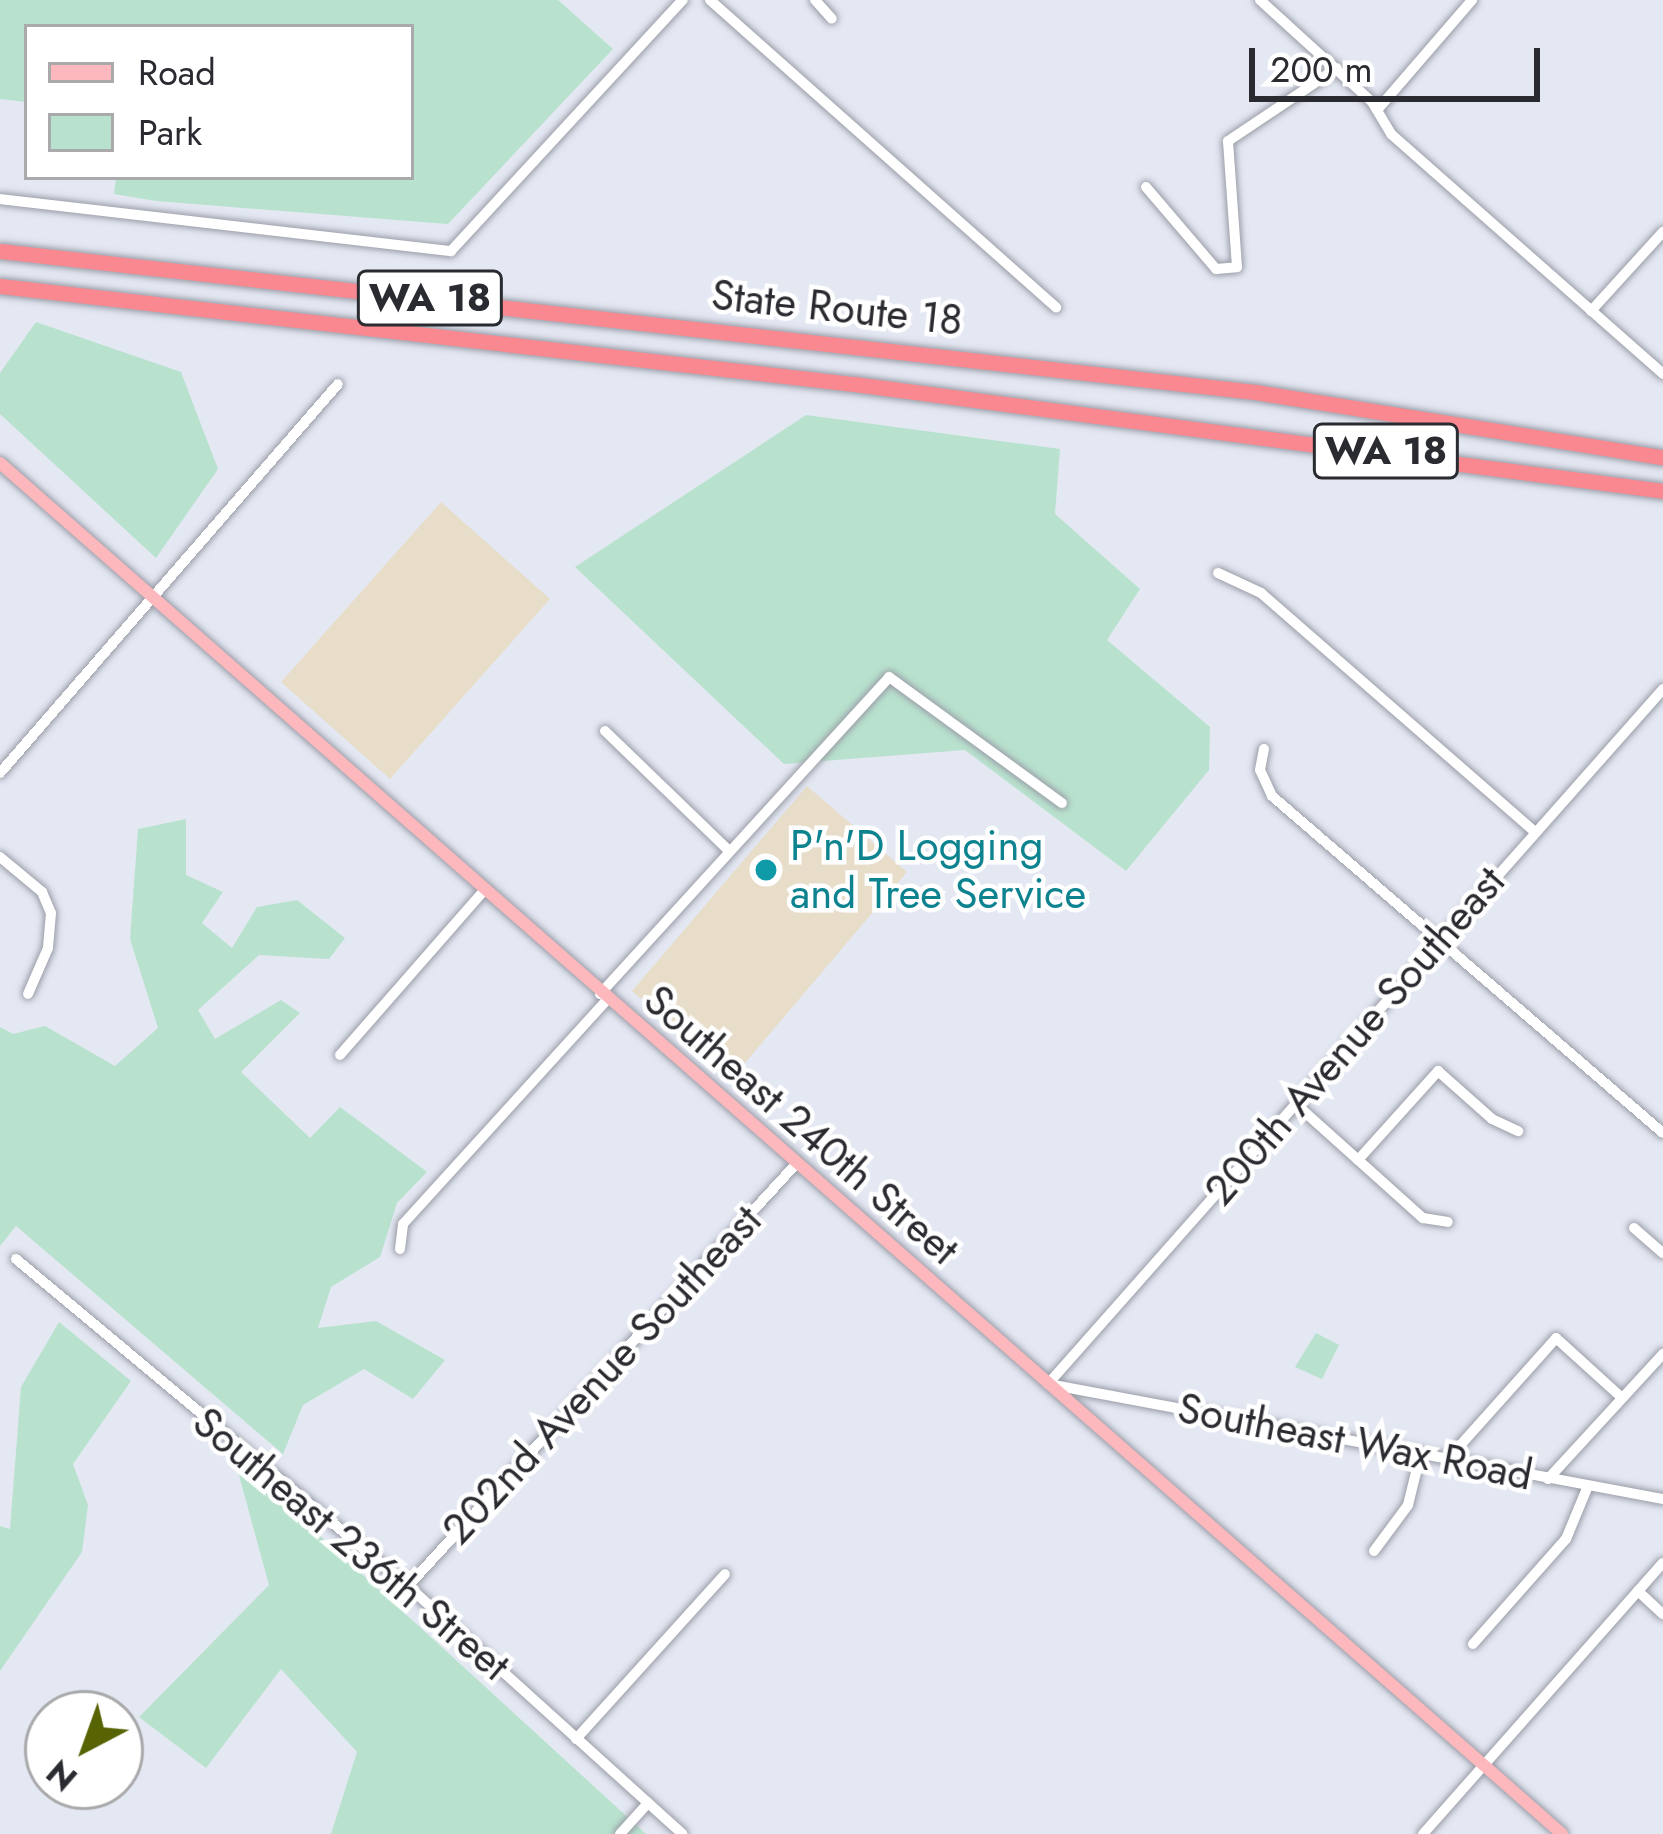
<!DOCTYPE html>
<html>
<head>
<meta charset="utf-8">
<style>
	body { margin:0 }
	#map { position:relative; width:1663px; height:1834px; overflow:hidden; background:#e4e8f3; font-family:Jost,sans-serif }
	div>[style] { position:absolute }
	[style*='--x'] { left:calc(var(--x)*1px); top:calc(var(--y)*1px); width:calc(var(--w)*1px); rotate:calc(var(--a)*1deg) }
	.industrial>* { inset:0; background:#e7ddc8 }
	.green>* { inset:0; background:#b8e2ce }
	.roads { filter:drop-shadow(0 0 3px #9b9ea8) drop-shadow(0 0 3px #9b9ea8) }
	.minor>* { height:10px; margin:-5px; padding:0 5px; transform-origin:5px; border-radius:5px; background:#fff }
	.major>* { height:12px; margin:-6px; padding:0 6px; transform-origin:6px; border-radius:6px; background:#fcb8bc }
	.highway>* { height:15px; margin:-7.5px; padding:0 7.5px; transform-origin:7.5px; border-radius:7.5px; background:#fa8890 }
	.dots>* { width:33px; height:33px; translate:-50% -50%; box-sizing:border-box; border:6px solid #fff; border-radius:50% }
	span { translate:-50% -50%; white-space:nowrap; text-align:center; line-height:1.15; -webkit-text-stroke:9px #fff; paint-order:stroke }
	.shield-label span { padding:3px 9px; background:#fff; border:3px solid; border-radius:9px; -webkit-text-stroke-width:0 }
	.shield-label { font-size:39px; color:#2a2b30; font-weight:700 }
	.street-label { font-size:42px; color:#2a2b30 }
	.culture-label { font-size:42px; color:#0d838f }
	.left { translate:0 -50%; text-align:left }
	.legend { position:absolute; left:24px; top:24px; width:390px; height:156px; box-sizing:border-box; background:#fff; border:3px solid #aaaaac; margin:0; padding:15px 21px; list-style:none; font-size:36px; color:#2a2b30 }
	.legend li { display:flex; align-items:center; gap:24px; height:60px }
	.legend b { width:60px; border:3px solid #aaaaac }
	.north { position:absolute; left:24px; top:1690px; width:120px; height:120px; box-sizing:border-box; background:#fff; border:3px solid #aaaaac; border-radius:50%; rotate:221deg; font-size:33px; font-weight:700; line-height:48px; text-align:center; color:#2a2b30 }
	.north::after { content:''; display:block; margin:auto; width:42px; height:54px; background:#586303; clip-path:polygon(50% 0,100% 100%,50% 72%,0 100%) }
	.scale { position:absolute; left:1249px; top:48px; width:291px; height:54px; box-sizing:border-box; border:6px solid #2a2b30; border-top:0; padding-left:15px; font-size:36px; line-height:42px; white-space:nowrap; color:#2a2b30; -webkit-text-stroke:9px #fff; paint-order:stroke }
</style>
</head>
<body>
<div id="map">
	<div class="industrial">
		<i style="clip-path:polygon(441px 502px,550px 599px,390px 779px,281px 682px)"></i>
		<i style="clip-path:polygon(807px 786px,907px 872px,733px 1077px,632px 991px)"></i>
	</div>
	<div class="green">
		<i style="clip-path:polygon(0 0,558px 0,613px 49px,448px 224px,156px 201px,114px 194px,116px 177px,411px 177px,411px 27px,27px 27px,27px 102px,0 99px)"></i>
		<i style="clip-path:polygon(36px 322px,181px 372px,218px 469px,156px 558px,0 414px,0 373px)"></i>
		<i style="clip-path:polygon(806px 415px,1060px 449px,1055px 514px,1140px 589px,1107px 640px,1210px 727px,1209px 770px,1126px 871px,965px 750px,784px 764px,575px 567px)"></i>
		<i style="clip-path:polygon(186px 819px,186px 875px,223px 892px,202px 923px,232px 948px,257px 907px,297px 900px,345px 938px,329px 959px,259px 955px,198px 1010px,215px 1039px,281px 1000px,300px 1013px,241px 1072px,310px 1138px,340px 1107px,427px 1172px,397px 1203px,380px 1257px,331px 1287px,318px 1328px,376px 1321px,445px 1360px,413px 1399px,364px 1369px,303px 1405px,283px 1454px,16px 1226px,0 1246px,0 1027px,13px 1034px,45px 1026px,115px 1066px,158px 1028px,130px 939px,138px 829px)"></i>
		<i style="clip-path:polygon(59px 1322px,131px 1381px,73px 1464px,88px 1505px,82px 1552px,0 1671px,0 1526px,10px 1529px,21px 1387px)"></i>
		<i style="clip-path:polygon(1316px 1333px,1339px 1345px,1322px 1379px,1295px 1367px)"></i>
		<i style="clip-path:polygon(234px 1457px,646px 1834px,331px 1834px,357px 1752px,281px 1669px,206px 1768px,139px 1717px,269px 1585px)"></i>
	</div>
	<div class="roads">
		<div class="minor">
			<i style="--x:710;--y:0;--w:463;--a:41.6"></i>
			<i style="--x:815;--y:0;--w:25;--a:48"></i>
			<i style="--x:1260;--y:0;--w:151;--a:42.3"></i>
			<i style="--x:1372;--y:102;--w:37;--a:59"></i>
			<i style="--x:1391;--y:134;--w:363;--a:41.4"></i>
			<i style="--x:1378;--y:109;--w:144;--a:-49.2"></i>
			<i style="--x:1146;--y:187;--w:108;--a:49.5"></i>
			<i style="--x:1216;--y:269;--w:21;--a:-5"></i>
			<i style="--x:1237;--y:267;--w:126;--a:-94.1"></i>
			<i style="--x:1228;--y:141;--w:131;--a:-33.8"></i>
			<i style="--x:0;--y:199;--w:454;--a:6.6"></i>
			<i style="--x:451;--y:251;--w:342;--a:-47.3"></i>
			<i style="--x:1591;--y:311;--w:107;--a:-47.7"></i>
			<i style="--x:1218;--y:573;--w:47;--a:24.9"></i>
			<i style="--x:1261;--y:593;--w:361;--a:41.1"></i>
			<i style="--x:605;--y:731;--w:170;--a:44"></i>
			<i style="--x:1264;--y:749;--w:21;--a:101"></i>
			<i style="--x:1260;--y:770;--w:29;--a:65"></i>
			<i style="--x:1272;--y:796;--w:516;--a:40.76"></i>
			<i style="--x:0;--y:773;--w:515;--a:-49.01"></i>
			<i style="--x:0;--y:857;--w:55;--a:39.8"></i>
			<i style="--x:42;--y:892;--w:23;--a:67"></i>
			<i style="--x:51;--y:913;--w:35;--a:95"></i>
			<i style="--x:48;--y:948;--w:50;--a:113.5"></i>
			<i style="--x:600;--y:994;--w:429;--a:-47.6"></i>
			<i style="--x:889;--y:677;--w:214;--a:36.1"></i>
			<i style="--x:340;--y:1055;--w:215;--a:-48.8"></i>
			<i style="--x:1298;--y:1106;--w:168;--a:41.9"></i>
			<i style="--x:1423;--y:1218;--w:25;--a:9"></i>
			<i style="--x:1358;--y:1160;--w:120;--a:-48"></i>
			<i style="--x:1438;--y:1071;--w:72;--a:41.6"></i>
			<i style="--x:1492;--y:1119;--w:29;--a:25"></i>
			<i style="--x:1634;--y:1228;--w:38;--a:41"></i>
			<i style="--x:400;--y:1249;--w:25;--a:-83"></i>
			<i style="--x:403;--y:1224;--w:303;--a:-47.7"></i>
			<i style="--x:16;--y:1259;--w:510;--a:39.83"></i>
			<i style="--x:408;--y:1586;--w:370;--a:42.1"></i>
			<i style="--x:1048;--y:1384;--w:928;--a:-48.49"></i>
			<i style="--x:1048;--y:1384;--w:626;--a:10.59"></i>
			<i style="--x:1448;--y:1459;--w:162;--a:-48.2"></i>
			<i style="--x:1556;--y:1338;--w:88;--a:42.2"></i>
			<i style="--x:1548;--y:1479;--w:170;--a:-47.4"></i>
			<i style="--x:1374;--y:1551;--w:57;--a:-53.5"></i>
			<i style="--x:1408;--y:1505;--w:50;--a:-76.2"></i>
			<i style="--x:408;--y:1586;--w:575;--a:-47.4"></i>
			<i style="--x:1638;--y:1591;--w:34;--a:43"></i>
			<i style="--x:1473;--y:1644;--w:140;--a:-48.5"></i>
			<i style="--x:1566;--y:1539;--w:57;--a:-67.5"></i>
			<i style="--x:576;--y:1739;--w:222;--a:-47.9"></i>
			<i style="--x:620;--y:1834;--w:42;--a:-47.9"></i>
			<i style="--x:1423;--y:1834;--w:362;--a:-48.5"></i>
		</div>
		<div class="major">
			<i style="--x:0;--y:463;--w:2078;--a:41.27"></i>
		</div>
		<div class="highway">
			<i style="--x:0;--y:251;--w:1263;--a:6.41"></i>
			<i style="--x:1255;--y:392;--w:413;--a:9.1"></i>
			<i style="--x:0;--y:286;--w:860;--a:6.55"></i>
			<i style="--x:854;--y:384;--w:816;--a:7.53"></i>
		</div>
	</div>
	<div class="dots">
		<i style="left:766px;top:870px;background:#0f9aa8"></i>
	</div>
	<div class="shield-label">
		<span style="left:430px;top:298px">WA 18</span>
		<span style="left:1386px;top:451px">WA 18</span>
	</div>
	<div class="street-label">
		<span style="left:837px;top:308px;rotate:6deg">State Route 18</span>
		<span style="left:1355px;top:1036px;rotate:-49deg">200th Avenue Southeast</span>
		<span style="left:801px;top:1125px;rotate:41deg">Southeast 240th Street</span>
		<span style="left:602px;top:1375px;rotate:-47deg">202nd Avenue Southeast</span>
		<span style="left:1355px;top:1442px;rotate:11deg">Southeast Wax Road</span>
		<span style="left:351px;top:1544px;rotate:40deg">Southeast 236th Street</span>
	</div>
	<div class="culture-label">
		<span class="left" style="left:790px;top:870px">P'n'D Logging<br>and Tree Service</span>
	</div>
	<ul class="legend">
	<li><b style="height:15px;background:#fcb8bc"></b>Road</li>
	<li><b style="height:33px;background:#b8e2ce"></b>Park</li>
	</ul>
	<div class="north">N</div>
	<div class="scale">200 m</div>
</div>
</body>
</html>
